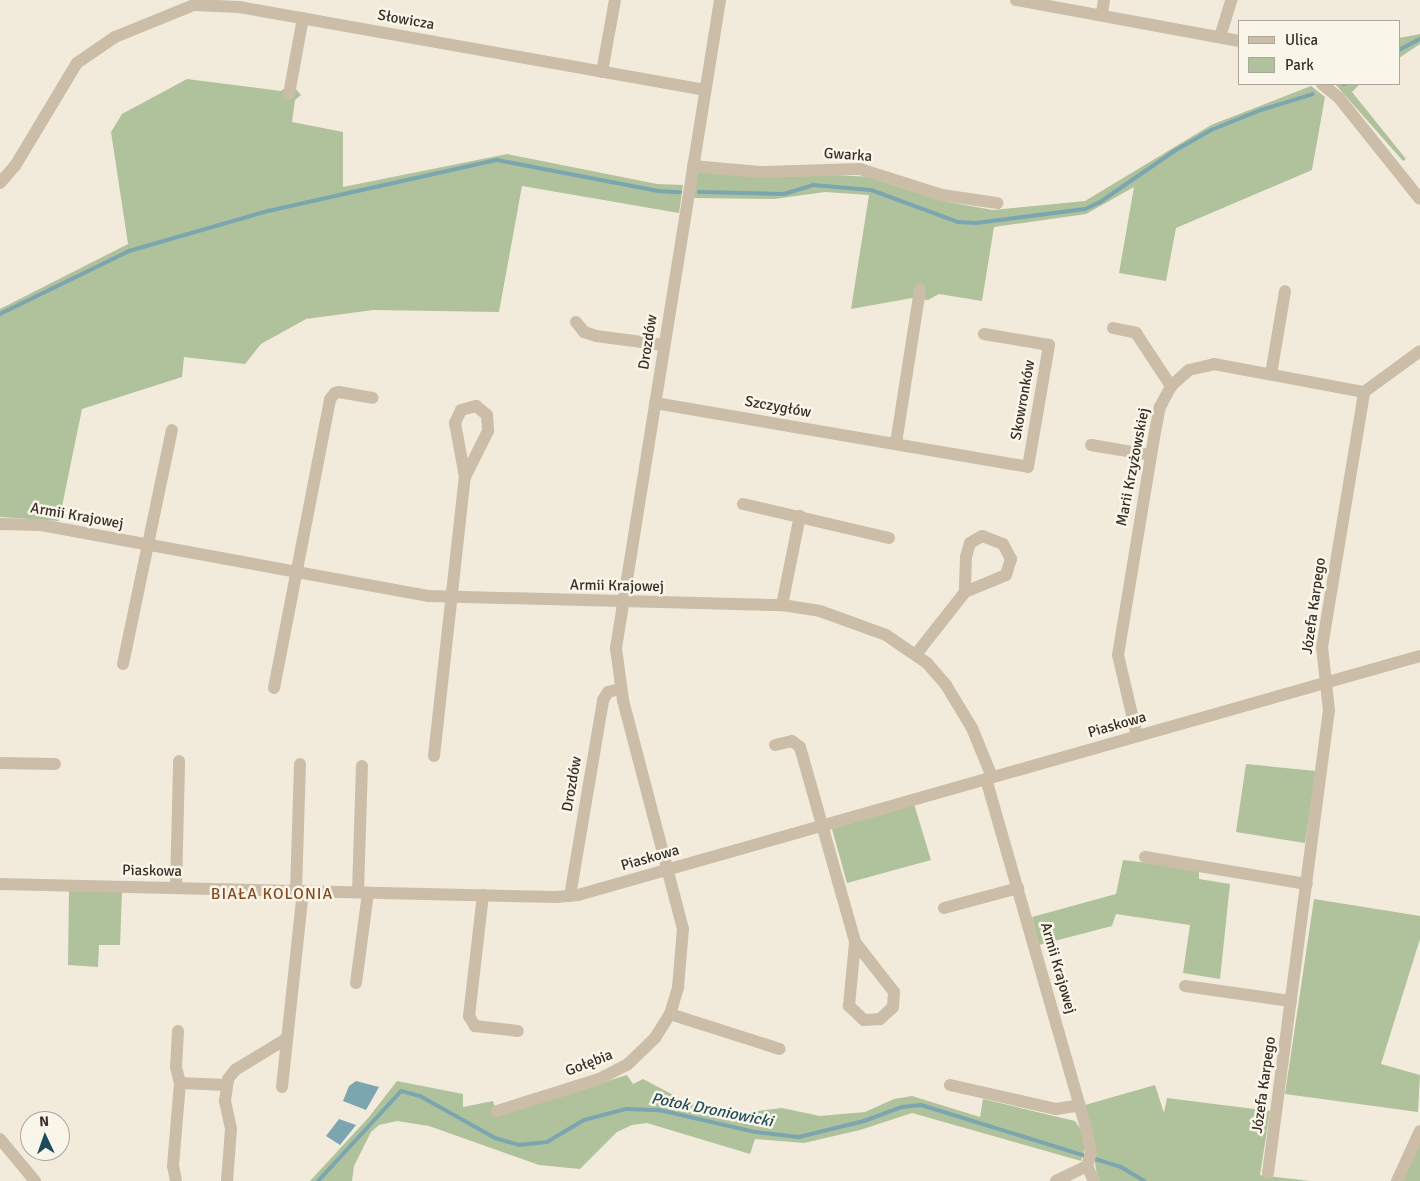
<!DOCTYPE html>
<html>
<head>
<meta charset="utf-8">
<style>
	body { margin:0 }
	#map { position:relative; width:1420px; height:1181px; overflow:hidden; background:#f2ebdc; font-family:Signika,sans-serif }
	div>[style] { position:absolute }
	[style*='--x'] { left:calc(var(--x)*1px); top:calc(var(--y)*1px); width:calc(var(--w)*1px); rotate:calc(var(--a)*1deg) }
	.green>* { inset:0; background:#afc29c }
	.water>* { inset:0; background:#7ba6b0 }
	.stream>* { height:4px; margin:-2px; padding:0 2px; transform-origin:2px; border-radius:2px; background:#7ba6b0 }
	.minor>* { height:12px; margin:-6px; padding:0 6px; transform-origin:6px; border-radius:6px; background:#cbbda8 }
	span { translate:-50% -50%; white-space:nowrap; text-align:center; line-height:1.15; -webkit-text-stroke:5px #faf5e9; paint-order:stroke }
	.street-label { font-size:15px; color:#372f28 }
	.neighbourhood-label { font-size:16px; color:#884920; letter-spacing:1px }
	.water-label { font-size:16px; color:#1d4c5a; font-style:italic }
	.legend { position:absolute; left:1238px; top:20px; width:162px; height:65px; box-sizing:border-box; background:#faf5e9; border:1px solid #aca69c; margin:0; padding:6px 9px; list-style:none; font-size:15px; color:#372f28 }
	.legend li { display:flex; align-items:center; gap:10px; height:25px }
	.legend b { width:25px; border:1px solid #aca69c }
	.north { position:absolute; left:20px; top:1111px; width:50px; height:50px; box-sizing:border-box; background:#faf5e9; border:1px solid #aca69c; border-radius:50%; rotate:357deg; font-size:14px; font-weight:700; line-height:20px; text-align:center; color:#372f28 }
	.north::after { content:''; display:block; margin:auto; width:18px; height:22px; background:#1d4c5a; clip-path:polygon(50% 0,100% 100%,50% 72%,0 100%) }
</style>
</head>
<body>
<div id="map">
	<div class="green">
		<i style="clip-path:polygon(1420px 34px,1420px 44px,1399px 58px,1399px 38px)"></i>
		<i style="clip-path:polygon(187px 79px,281px 91px,287px 86px,295px 88px,301px 95px,295px 100px,292px 122px,343px 132px,343px 187px,507px 154px,657px 184px,683px 185px,679px 213px,522px 186px,499px 312px,373px 310px,306px 319px,261px 344px,245px 364px,184px 357px,182px 377px,82px 409px,59px 521px,0 517px,0 309px,128px 244px,111px 132px,122px 114px)"></i>
		<i style="clip-path:polygon(1335px 84px,1360px 84px,1352px 92px,1406px 159px,1403px 161px)"></i>
		<i style="clip-path:polygon(1311px 86px,1325px 97px,1312px 170px,1176px 228px,1166px 281px,1119px 273px,1134px 187px,1086px 214px,994px 227px,982px 301px,939px 294px,928px 300px,912px 298px,851px 309px,869px 195px,825px 192px,774px 199px,694px 198px,698px 169px,874px 177px,948px 202px,993px 210px,1085px 201px,1211px 125px)"></i>
		<i style="clip-path:polygon(1246px 764px,1316px 771px,1305px 843px,1236px 832px)"></i>
		<i style="clip-path:polygon(914px 804px,931px 860px,847px 883px,832px 829px)"></i>
		<i style="clip-path:polygon(1123px 860px,1199px 869px,1199px 879px,1230px 884px,1220px 979px,1183px 973px,1190px 925px,1116px 914px,1112px 926px,1039px 945px,1032px 917px,1116px 894px)"></i>
		<i style="clip-path:polygon(69px 891px,122px 892px,120px 945px,99px 945px,98px 967px,68px 965px)"></i>
		<i style="clip-path:polygon(1314px 899px,1420px 916px,1420px 939px,1381px 1064px,1420px 1075px,1418px 1112px,1285px 1094px)"></i>
		<i style="clip-path:polygon(627px 1075px,633px 1084px,643px 1079px,681px 1099px,733px 1114px,782px 1108px,820px 1116px,865px 1112px,894px 1099px,912px 1096px,980px 1117px,983px 1099px,1075px 1121px,1082px 1131px,1085px 1149px,1081px 1161px,912px 1113px,860px 1130px,804px 1143px,755px 1139px,750px 1154px,647px 1123px,632px 1125px,617px 1132px,580px 1169px,539px 1165px,429px 1126px,397px 1121px,379px 1125px,371px 1132px,354px 1166px,352px 1181px,310px 1181px,369px 1117px,397px 1081px,463px 1094px,463px 1107px,493px 1101px,497px 1115px)"></i>
		<i style="clip-path:polygon(1155px 1085px,1164px 1113px,1167px 1098px,1270px 1111px,1260px 1175px,1310px 1181px,1098px 1181px,1085px 1105px)"></i>
		<i style="clip-path:polygon(1420px 1143px,1420px 1181px,1402px 1181px)"></i>
	</div>
	<div class="water">
		<i style="clip-path:polygon(356px 1081px,379px 1087px,366px 1110px,343px 1101px,349px 1086px)"></i>
		<i style="clip-path:polygon(339px 1119px,356px 1125px,340px 1145px,326px 1136px)"></i>
	</div>
	<div class="stream">
		<i style="--x:1399;--y:50;--w:24;--a:-28"></i>
		<i style="--x:1343;--y:84;--w:2;--a:0"></i>
		<i style="--x:699;--y:192;--w:85;--a:1.3"></i>
		<i style="--x:784;--y:194;--w:30;--a:-17"></i>
		<i style="--x:813;--y:185;--w:58;--a:4.9"></i>
		<i style="--x:871;--y:190;--w:93;--a:20.2"></i>
		<i style="--x:958;--y:222;--w:18;--a:3"></i>
		<i style="--x:976;--y:223;--w:110;--a:-7.3"></i>
		<i style="--x:1085;--y:209;--w:17;--a:-25"></i>
		<i style="--x:1100;--y:202;--w:92;--a:-34.4"></i>
		<i style="--x:1176;--y:150;--w:40;--a:-29.7"></i>
		<i style="--x:1211;--y:130;--w:54;--a:-21.8"></i>
		<i style="--x:1261;--y:110;--w:54;--a:-17.1"></i>
		<i style="--x:0;--y:314;--w:144;--a:-26"></i>
		<i style="--x:129;--y:251;--w:145;--a:-16.1"></i>
		<i style="--x:268;--y:211;--w:235;--a:-12.6"></i>
		<i style="--x:497;--y:160;--w:164;--a:10.9"></i>
		<i style="--x:658;--y:191;--w:22;--a:3"></i>
		<i style="--x:318;--y:1181;--w:122;--a:-47.3"></i>
		<i style="--x:401;--y:1091;--w:20;--a:15"></i>
		<i style="--x:420;--y:1096;--w:86;--a:29.2"></i>
		<i style="--x:495;--y:1138;--w:25;--a:16"></i>
		<i style="--x:519;--y:1145;--w:28;--a:-6"></i>
		<i style="--x:547;--y:1142;--w:43;--a:-30.7"></i>
		<i style="--x:584;--y:1120;--w:43;--a:-14.7"></i>
		<i style="--x:626;--y:1109;--w:33;--a:2"></i>
		<i style="--x:659;--y:1110;--w:98;--a:12.9"></i>
		<i style="--x:755;--y:1132;--w:44;--a:6.5"></i>
		<i style="--x:799;--y:1137;--w:67;--a:-13.8"></i>
		<i style="--x:864;--y:1121;--w:40;--a:-20.2"></i>
		<i style="--x:902;--y:1107;--w:19;--a:-6"></i>
		<i style="--x:921;--y:1105;--w:209;--a:17.2"></i>
		<i style="--x:1121;--y:1167;--w:27;--a:31"></i>
	</div>
	<div class="minor">
		<i style="--x:1016;--y:0;--w:227;--a:10.4"></i>
		<i style="--x:1102;--y:14;--w:14;--a:-82"></i>
		<i style="--x:1220;--y:37;--w:39;--a:-73"></i>
		<i style="--x:602;--y:72;--w:73;--a:-79.8"></i>
		<i style="--x:1322;--y:84;--w:22;--a:39"></i>
		<i style="--x:1339;--y:98;--w:129;--a:51.3"></i>
		<i style="--x:289;--y:94;--w:77;--a:-79.6"></i>
		<i style="--x:693;--y:166;--w:67;--a:5.1"></i>
		<i style="--x:760;--y:172;--w:100;--a:-1.7"></i>
		<i style="--x:860;--y:169;--w:86;--a:17.6"></i>
		<i style="--x:942;--y:195;--w:56;--a:8.3"></i>
		<i style="--x:0;--y:183;--w:23;--a:-49"></i>
		<i style="--x:15;--y:166;--w:120;--a:-59"></i>
		<i style="--x:77;--y:63;--w:46;--a:-34.4"></i>
		<i style="--x:115;--y:37;--w:85;--a:-22.1"></i>
		<i style="--x:194;--y:5;--w:45;--a:2.5"></i>
		<i style="--x:239;--y:7;--w:473;--a:10.1"></i>
		<i style="--x:576;--y:322;--w:13;--a:51"></i>
		<i style="--x:584;--y:332;--w:13;--a:18"></i>
		<i style="--x:596;--y:336;--w:69;--a:7.5"></i>
		<i style="--x:1113;--y:328;--w:24;--a:12"></i>
		<i style="--x:1136;--y:333;--w:64;--a:56.6"></i>
		<i style="--x:1271;--y:374;--w:84;--a:-80.4"></i>
		<i style="--x:655;--y:403;--w:378;--a:9.7"></i>
		<i style="--x:1028;--y:467;--w:124;--a:-80.2"></i>
		<i style="--x:1049;--y:345;--w:66;--a:-170.4"></i>
		<i style="--x:896;--y:443;--w:156;--a:-81.1"></i>
		<i style="--x:1091;--y:445;--w:61;--a:9.5"></i>
		<i style="--x:743;--y:504;--w:150;--a:13.1"></i>
		<i style="--x:0;--y:524;--w:41;--a:1.4"></i>
		<i style="--x:41;--y:525;--w:393;--a:10.4"></i>
		<i style="--x:428;--y:596;--w:354;--a:1.5"></i>
		<i style="--x:782;--y:605;--w:38;--a:9"></i>
		<i style="--x:820;--y:611;--w:70;--a:20"></i>
		<i style="--x:886;--y:635;--w:50;--a:34.3"></i>
		<i style="--x:927;--y:663;--w:29;--a:49"></i>
		<i style="--x:946;--y:685;--w:50;--a:58.8"></i>
		<i style="--x:972;--y:728;--w:53;--a:67.8"></i>
		<i style="--x:782;--y:605;--w:91;--a:-78.6"></i>
		<i style="--x:917;--y:653;--w:78;--a:-51.8"></i>
		<i style="--x:965;--y:592;--w:44;--a:-22.5"></i>
		<i style="--x:1006;--y:575;--w:17;--a:-73"></i>
		<i style="--x:1011;--y:559;--w:17;--a:-118"></i>
		<i style="--x:1003;--y:544;--w:22;--a:-159"></i>
		<i style="--x:982;--y:536;--w:14;--a:150"></i>
		<i style="--x:970;--y:543;--w:15;--a:106"></i>
		<i style="--x:966;--y:557;--w:35;--a:92"></i>
		<i style="--x:123;--y:664;--w:239;--a:-78.2"></i>
		<i style="--x:274;--y:688;--w:294;--a:-79"></i>
		<i style="--x:330;--y:399;--w:8;--a:-50"></i>
		<i style="--x:335;--y:393;--w:4;--a:-14"></i>
		<i style="--x:339;--y:392;--w:34;--a:10"></i>
		<i style="--x:1137;--y:736;--w:83;--a:-103.2"></i>
		<i style="--x:1118;--y:655;--w:221;--a:-80.6"></i>
		<i style="--x:1154;--y:437;--w:31;--a:-79"></i>
		<i style="--x:1160;--y:407;--w:24;--a:-62"></i>
		<i style="--x:1171;--y:386;--w:24;--a:-42"></i>
		<i style="--x:1189;--y:370;--w:26;--a:-13"></i>
		<i style="--x:1214;--y:364;--w:153;--a:10.6"></i>
		<i style="--x:1364;--y:392;--w:69;--a:-36.2"></i>
		<i style="--x:775;--y:745;--w:17;--a:-13"></i>
		<i style="--x:792;--y:741;--w:10;--a:37"></i>
		<i style="--x:800;--y:747;--w:203;--a:74.2"></i>
		<i style="--x:855;--y:942;--w:63;--a:52"></i>
		<i style="--x:894;--y:992;--w:15;--a:94"></i>
		<i style="--x:893;--y:1007;--w:18;--a:137"></i>
		<i style="--x:880;--y:1019;--w:16;--a:176"></i>
		<i style="--x:864;--y:1020;--w:21;--a:-137"></i>
		<i style="--x:849;--y:1006;--w:64;--a:-84.6"></i>
		<i style="--x:434;--y:756;--w:281;--a:-83.7"></i>
		<i style="--x:465;--y:477;--w:55;--a:-100.5"></i>
		<i style="--x:455;--y:423;--w:14;--a:-65"></i>
		<i style="--x:461;--y:410;--w:16;--a:-15"></i>
		<i style="--x:476;--y:406;--w:14;--a:39"></i>
		<i style="--x:487;--y:415;--w:16;--a:86"></i>
		<i style="--x:488;--y:431;--w:51;--a:116.6"></i>
		<i style="--x:0;--y:763;--w:55;--a:1"></i>
		<i style="--x:986;--y:779;--w:359;--a:74"></i>
		<i style="--x:1085;--y:1124;--w:30;--a:78"></i>
		<i style="--x:1091;--y:1153;--w:14;--a:107"></i>
		<i style="--x:1087;--y:1166;--w:17;--a:65"></i>
		<i style="--x:1145;--y:857;--w:164;--a:9.5"></i>
		<i style="--x:0;--y:884;--w:556;--a:1.34"></i>
		<i style="--x:556;--y:897;--w:22;--a:-5"></i>
		<i style="--x:578;--y:895;--w:875;--a:-15.85"></i>
		<i style="--x:176;--y:888;--w:127;--a:-88.6"></i>
		<i style="--x:296;--y:891;--w:127;--a:-88.2"></i>
		<i style="--x:358;--y:892;--w:126;--a:-88.2"></i>
		<i style="--x:483;--y:895;--w:122;--a:96.6"></i>
		<i style="--x:469;--y:1016;--w:12;--a:59"></i>
		<i style="--x:475;--y:1026;--w:43;--a:6.6"></i>
		<i style="--x:570;--y:896;--w:199;--a:-80.4"></i>
		<i style="--x:603;--y:700;--w:9;--a:-58"></i>
		<i style="--x:608;--y:692;--w:12;--a:-14"></i>
		<i style="--x:944;--y:908;--w:77;--a:-15.1"></i>
		<i style="--x:356;--y:983;--w:91;--a:-82.4"></i>
		<i style="--x:1185;--y:986;--w:107;--a:8.1"></i>
		<i style="--x:670;--y:1014;--w:115;--a:17.7"></i>
		<i style="--x:178;--y:1031;--w:36;--a:93"></i>
		<i style="--x:176;--y:1067;--w:16;--a:76"></i>
		<i style="--x:950;--y:1085;--w:109;--a:12.8"></i>
		<i style="--x:1056;--y:1109;--w:24;--a:-9"></i>
		<i style="--x:282;--y:1087;--w:197;--a:-83.9"></i>
		<i style="--x:497;--y:1111;--w:107;--a:-17.4"></i>
		<i style="--x:599;--y:1079;--w:31;--a:-27"></i>
		<i style="--x:627;--y:1065;--w:39;--a:-44"></i>
		<i style="--x:655;--y:1038;--w:28;--a:-58"></i>
		<i style="--x:670;--y:1014;--w:28;--a:-73"></i>
		<i style="--x:678;--y:987;--w:58;--a:-85.1"></i>
		<i style="--x:683;--y:929;--w:237;--a:-104.7"></i>
		<i style="--x:623;--y:700;--w:52;--a:-97.7"></i>
		<i style="--x:616;--y:648;--w:656;--a:-80.88"></i>
		<i style="--x:0;--y:1139;--w:55;--a:50.2"></i>
		<i style="--x:1268;--y:1173;--w:466;--a:-82.5"></i>
		<i style="--x:1329;--y:711;--w:64;--a:-96.2"></i>
		<i style="--x:1322;--y:647;--w:258;--a:-80.6"></i>
		<i style="--x:176;--y:1181;--w:15;--a:-101"></i>
		<i style="--x:173;--y:1166;--w:83;--a:-85.2"></i>
		<i style="--x:180;--y:1083;--w:46;--a:2.5"></i>
		<i style="--x:227;--y:1181;--w:52;--a:-85.6"></i>
		<i style="--x:231;--y:1129;--w:29;--a:-102"></i>
		<i style="--x:225;--y:1101;--w:22;--a:-82"></i>
		<i style="--x:228;--y:1079;--w:11;--a:-52"></i>
		<i style="--x:235;--y:1070;--w:60;--a:-31.3"></i>
		<i style="--x:1056;--y:1181;--w:34;--a:-26"></i>
		<i style="--x:1397;--y:1181;--w:55;--a:-65.3"></i>
	</div>
	<div class="street-label">
		<span style="left:406px;top:20px;rotate:10deg">Słowicza</span>
		<span style="left:848px;top:155px;rotate:4deg">Gwarka</span>
		<span style="left:648px;top:342px;rotate:-81deg">Drozdów</span>
		<span style="left:1023px;top:400px;rotate:-80deg">Skowronków</span>
		<span style="left:778px;top:407px;rotate:10deg">Szczygłów</span>
		<span style="left:1133px;top:467px;rotate:-79deg">Marii Krzyżowskiej</span>
		<span style="left:77px;top:516px;rotate:10deg">Armii Krajowej</span>
		<span style="left:617px;top:586px;rotate:1deg">Armii Krajowej</span>
		<span style="left:1314px;top:606px;rotate:-82deg">Józefa Karpego</span>
		<span style="left:1117px;top:725px;rotate:-16deg">Piaskowa</span>
		<span style="left:572px;top:784px;rotate:-80deg">Drozdów</span>
		<span style="left:650px;top:858px;rotate:-16deg">Piaskowa</span>
		<span style="left:152px;top:871px;rotate:1deg">Piaskowa</span>
		<span style="left:1058px;top:968px;rotate:74deg">Armii Krajowej</span>
		<span style="left:589px;top:1063px;rotate:-21deg">Gołębia</span>
		<span style="left:1264px;top:1085px;rotate:-82deg">Józefa Karpego</span>
	</div>
	<div class="neighbourhood-label">
		<span style="left:272px;top:894px">BIAŁA KOLONIA</span>
	</div>
	<div class="water-label">
		<span style="left:712px;top:1110px;rotate:11deg">Potok Droniowicki</span>
	</div>
	<ul class="legend">
	<li><b style="height:6px;background:#cbbda8"></b>Ulica</li>
	<li><b style="height:14px;background:#afc29c"></b>Park</li>
	</ul>
	<div class="north">N</div>
</div>
</body>
</html>
